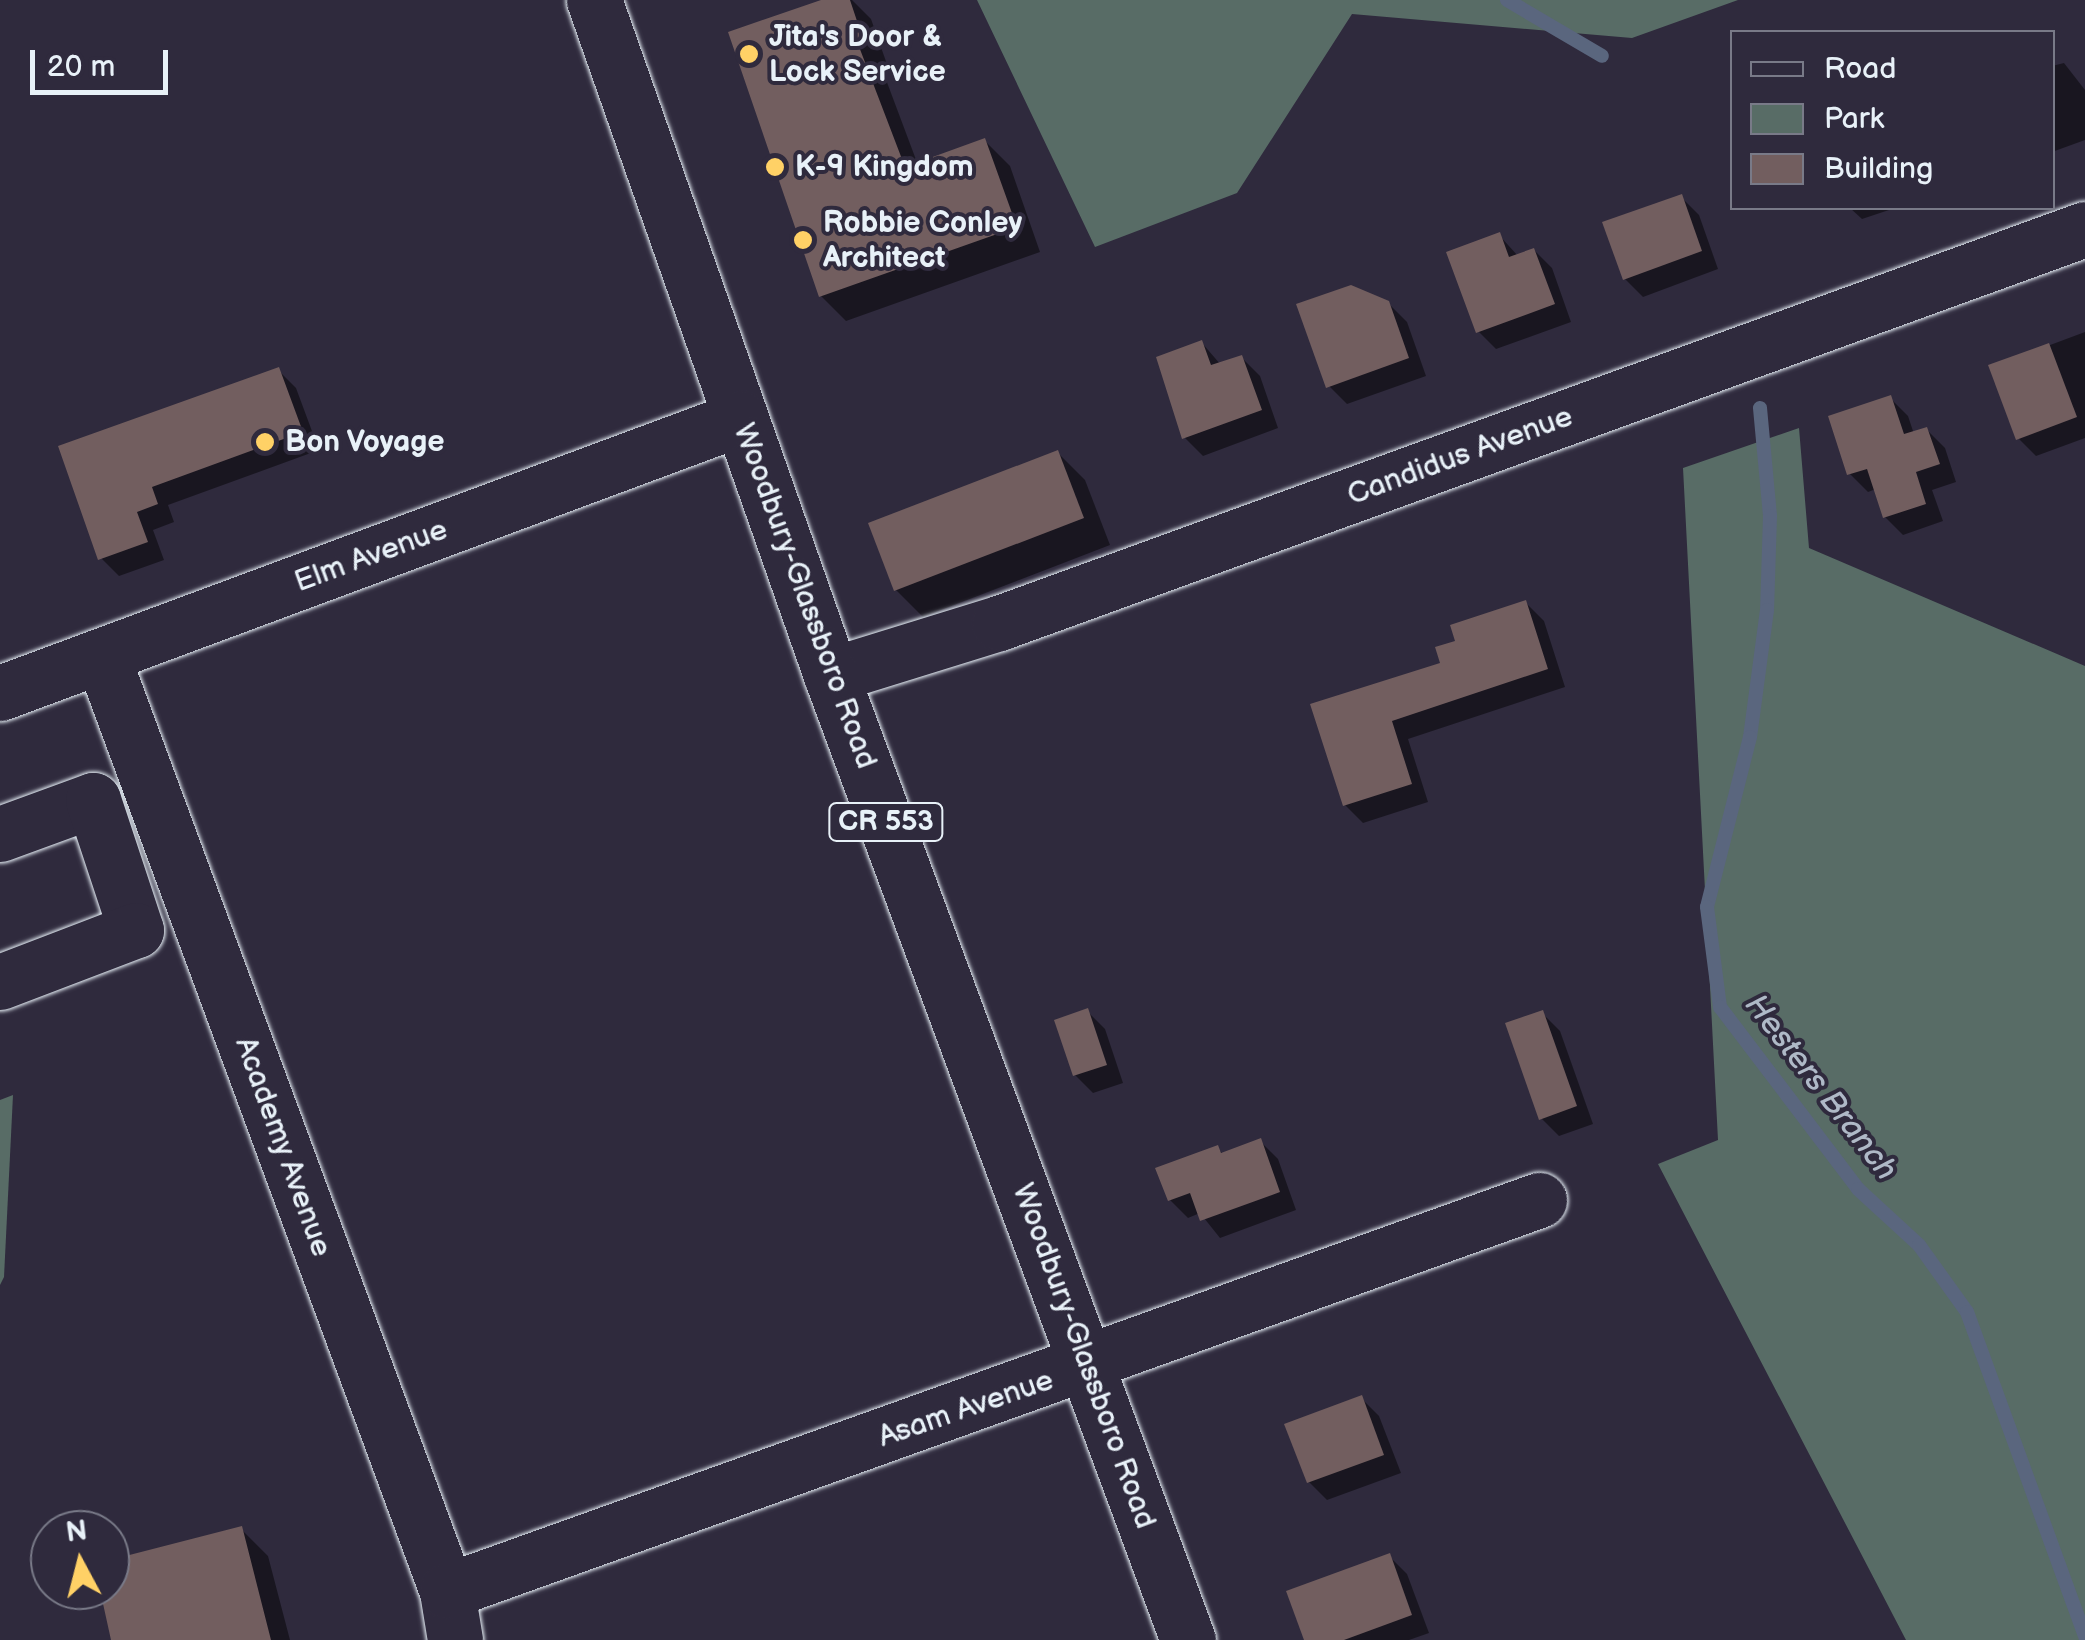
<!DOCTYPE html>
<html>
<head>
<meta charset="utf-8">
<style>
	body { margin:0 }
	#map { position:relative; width:2085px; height:1640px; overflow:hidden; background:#2f2a3d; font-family:"Balsamiq Sans",sans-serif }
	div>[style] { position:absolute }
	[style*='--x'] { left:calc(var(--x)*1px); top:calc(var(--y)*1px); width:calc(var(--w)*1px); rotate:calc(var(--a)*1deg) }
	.green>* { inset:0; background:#586c66 }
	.shadow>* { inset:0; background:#0007 }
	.stream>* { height:14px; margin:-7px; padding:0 7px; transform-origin:7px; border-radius:7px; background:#5a667e }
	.building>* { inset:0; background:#725e5f }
	.roads { filter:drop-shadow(0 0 2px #e8f1f8) drop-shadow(0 0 2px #e8f1f8) }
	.minor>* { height:55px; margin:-27.5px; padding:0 27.5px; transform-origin:27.5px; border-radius:27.5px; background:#2f2a3d }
	.major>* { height:55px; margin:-27.5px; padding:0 27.5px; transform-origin:27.5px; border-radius:27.5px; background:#2f2a3d }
	.dots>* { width:28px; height:28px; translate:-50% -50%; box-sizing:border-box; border:5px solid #2f2a3d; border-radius:50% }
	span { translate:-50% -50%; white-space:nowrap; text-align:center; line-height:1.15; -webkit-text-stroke:8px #2f2a3d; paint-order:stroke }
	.shield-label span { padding:2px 8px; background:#2f2a3d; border:2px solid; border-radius:8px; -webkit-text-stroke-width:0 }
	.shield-label { font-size:28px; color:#e8f1f8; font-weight:700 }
	.poi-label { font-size:30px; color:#e8f1f8; font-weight:700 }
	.left { translate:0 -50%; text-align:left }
	.street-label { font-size:30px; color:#e8f1f8 }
	.water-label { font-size:32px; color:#afb9c7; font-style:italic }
	.legend { position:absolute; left:1730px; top:30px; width:325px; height:180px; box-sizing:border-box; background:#2f2a3d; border:2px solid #797a88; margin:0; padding:12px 18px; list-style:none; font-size:30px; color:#e8f1f8 }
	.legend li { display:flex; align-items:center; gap:20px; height:50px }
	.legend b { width:50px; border:2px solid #797a88 }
	.north { position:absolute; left:30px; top:1510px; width:100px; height:100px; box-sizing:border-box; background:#2f2a3d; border:2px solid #797a88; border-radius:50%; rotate:353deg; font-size:28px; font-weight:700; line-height:40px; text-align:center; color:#e8f1f8 }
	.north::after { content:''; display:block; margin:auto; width:35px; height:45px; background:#ffd166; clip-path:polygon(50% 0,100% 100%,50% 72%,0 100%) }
	.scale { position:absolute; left:30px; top:50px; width:138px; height:45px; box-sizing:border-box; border:5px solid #e8f1f8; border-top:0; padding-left:12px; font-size:30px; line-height:35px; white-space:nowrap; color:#e8f1f8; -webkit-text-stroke:8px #2f2a3d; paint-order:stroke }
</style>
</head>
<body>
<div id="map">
	<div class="green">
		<i style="clip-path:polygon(977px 0,1738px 0,1632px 38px,1352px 14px,1237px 193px,1095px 247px)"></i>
		<i style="clip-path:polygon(1799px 428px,1809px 548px,2085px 666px,2085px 1640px,1906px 1640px,1658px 1164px,1718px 1140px,1683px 468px)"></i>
		<i style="clip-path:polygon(13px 1095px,4px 1277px,0 1285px,0 1100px)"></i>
	</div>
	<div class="shadow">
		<i style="clip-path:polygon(829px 0,852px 0,871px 19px,888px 67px,882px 69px,918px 165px,985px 141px,1010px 166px,1040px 252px,846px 321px,821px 296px)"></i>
		<i style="clip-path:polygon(2064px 63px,2085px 90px,2085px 140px,2052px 152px,2052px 66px)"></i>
		<i style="clip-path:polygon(1681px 197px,1699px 215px,1718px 269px,1643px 297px,1625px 279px)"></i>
		<i style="clip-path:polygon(1850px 208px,1895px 208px,1862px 219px)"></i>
		<i style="clip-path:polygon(1499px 235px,1518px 256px,1534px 250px,1552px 268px,1571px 322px,1496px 349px,1478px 331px)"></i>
		<i style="clip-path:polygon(1388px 303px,1407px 322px,1426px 376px,1347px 404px,1329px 386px)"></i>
		<i style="clip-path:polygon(2085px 332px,2085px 438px,2036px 456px,2018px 438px,1991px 367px)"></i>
		<i style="clip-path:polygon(1202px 343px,1221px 365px,1242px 358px,1260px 376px,1278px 428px,1203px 456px,1185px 438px)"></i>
		<i style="clip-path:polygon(278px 370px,296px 388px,319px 450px,168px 505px,174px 522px,153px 530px,164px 560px,119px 576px,101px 558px,61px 448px)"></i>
		<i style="clip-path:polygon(1890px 398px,1908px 416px,1914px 434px,1927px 430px,1945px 448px,1956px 482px,1932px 490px,1943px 521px,1903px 535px,1885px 517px,1876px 489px,1868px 492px,1850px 474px)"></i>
		<i style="clip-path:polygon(1058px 453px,1085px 480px,1110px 545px,923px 617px,896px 590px)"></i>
		<i style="clip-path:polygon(1526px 603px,1544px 621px,1565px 687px,1408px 739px,1428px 802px,1363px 823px,1345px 805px,1314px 706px,1443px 664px)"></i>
		<i style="clip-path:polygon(1087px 1011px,1105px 1029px,1123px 1083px,1093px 1093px,1075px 1075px)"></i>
		<i style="clip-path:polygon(1542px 1013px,1560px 1031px,1593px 1124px,1559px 1136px,1541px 1118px)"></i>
		<i style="clip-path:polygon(1260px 1141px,1278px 1159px,1296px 1210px,1220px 1238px,1200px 1213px,1188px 1218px,1170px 1200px,1217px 1148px,1224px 1155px)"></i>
		<i style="clip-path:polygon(1361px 1398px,1379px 1416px,1401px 1473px,1327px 1500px,1309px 1482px)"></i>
		<i style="clip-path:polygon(241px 1529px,268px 1556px,290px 1640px,114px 1640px,102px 1590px,110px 1590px,110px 1563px)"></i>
		<i style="clip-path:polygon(1389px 1556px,1407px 1574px,1429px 1633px,1409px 1640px,1307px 1640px)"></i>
	</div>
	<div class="stream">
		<i style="--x:1507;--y:0;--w:110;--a:30.5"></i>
		<i style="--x:1760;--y:408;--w:108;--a:84.7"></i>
		<i style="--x:1770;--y:516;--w:94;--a:91.8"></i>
		<i style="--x:1767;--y:610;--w:128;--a:97.6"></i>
		<i style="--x:1750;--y:737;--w:175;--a:104.2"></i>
		<i style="--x:1707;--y:907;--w:101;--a:82.6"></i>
		<i style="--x:1720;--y:1007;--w:228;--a:52.8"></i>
		<i style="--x:1858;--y:1189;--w:83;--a:42.6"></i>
		<i style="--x:1919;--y:1245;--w:82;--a:54.4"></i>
		<i style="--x:1967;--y:1312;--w:345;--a:70"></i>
	</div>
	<div class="building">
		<i style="clip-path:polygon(821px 0,850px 0,864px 42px,858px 44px,905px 167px,985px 138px,1017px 227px,819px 297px,728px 32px)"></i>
		<i style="clip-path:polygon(1682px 194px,1702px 251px,1623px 280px,1602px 222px)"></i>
		<i style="clip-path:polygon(1500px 232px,1509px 257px,1534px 248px,1555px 304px,1476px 333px,1446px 252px)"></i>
		<i style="clip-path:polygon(1351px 285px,1389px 301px,1409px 358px,1326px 388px,1296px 304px)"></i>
		<i style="clip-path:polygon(1202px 340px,1211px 365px,1242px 355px,1262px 410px,1182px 439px,1156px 357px)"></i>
		<i style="clip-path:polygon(2049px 343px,2077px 417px,2016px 440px,1988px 365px)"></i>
		<i style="clip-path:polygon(279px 367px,303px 432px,152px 487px,158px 504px,137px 512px,148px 542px,98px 560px,58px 446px)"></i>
		<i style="clip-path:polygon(1891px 395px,1904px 434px,1927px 427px,1940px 464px,1916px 472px,1926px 504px,1883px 518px,1867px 469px,1847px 475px,1828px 416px)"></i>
		<i style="clip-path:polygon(1058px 450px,1084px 518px,894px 591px,868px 523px)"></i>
		<i style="clip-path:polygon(1526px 600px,1548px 669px,1392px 721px,1412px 784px,1343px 806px,1310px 704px,1440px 663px,1435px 647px,1455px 641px,1450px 625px)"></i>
		<i style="clip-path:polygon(1088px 1008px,1107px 1065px,1073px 1076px,1054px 1020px)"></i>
		<i style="clip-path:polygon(1543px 1010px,1577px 1106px,1539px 1120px,1505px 1023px)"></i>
		<i style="clip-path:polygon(1261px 1138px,1280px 1192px,1200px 1221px,1190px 1193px,1168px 1201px,1155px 1168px,1218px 1145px,1221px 1153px)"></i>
		<i style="clip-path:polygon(1362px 1395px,1384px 1455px,1307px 1483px,1284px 1424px)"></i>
		<i style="clip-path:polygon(242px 1526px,271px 1640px,111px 1640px,100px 1590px,110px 1590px,110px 1560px)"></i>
		<i style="clip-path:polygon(1390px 1553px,1412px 1615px,1344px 1640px,1304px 1640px,1286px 1591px)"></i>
	</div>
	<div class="roads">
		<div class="minor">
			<i style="--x:102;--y:656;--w:997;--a:69.75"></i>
			<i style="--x:447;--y:1591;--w:50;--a:80.7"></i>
			<i style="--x:831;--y:675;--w:176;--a:-17.2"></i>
			<i style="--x:999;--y:623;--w:1155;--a:-19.94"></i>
			<i style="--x:0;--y:834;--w:99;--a:-20.1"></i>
			<i style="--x:93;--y:800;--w:137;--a:71.7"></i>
			<i style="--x:136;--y:930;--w:146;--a:159.1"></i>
			<i style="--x:447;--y:1591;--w:1160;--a:-19.7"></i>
		</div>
		<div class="major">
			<i style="--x:594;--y:0;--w:715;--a:70.65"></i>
			<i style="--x:831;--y:675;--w:1029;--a:69.7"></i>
			<i style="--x:0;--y:693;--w:790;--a:-20.36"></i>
		</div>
	</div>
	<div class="dots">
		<i style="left:749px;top:54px;background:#ffd166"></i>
		<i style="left:775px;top:167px;background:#ffd166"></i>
		<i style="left:803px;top:240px;background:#ffd166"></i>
		<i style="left:265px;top:442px;background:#ffd166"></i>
	</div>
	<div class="shield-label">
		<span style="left:886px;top:822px">CR 553</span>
	</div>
	<div class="poi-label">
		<span class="left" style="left:769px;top:54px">Jita's Door &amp;<br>Lock Service</span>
		<span class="left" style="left:795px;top:167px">K-9 Kingdom</span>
		<span class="left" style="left:823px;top:240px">Robbie Conley<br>Architect</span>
		<span class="left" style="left:285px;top:442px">Bon Voyage</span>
	</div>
	<div class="street-label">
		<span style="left:1460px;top:456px;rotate:-20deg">Candidus Avenue</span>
		<span style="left:371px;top:556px;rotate:-20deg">Elm Avenue</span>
		<span style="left:805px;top:596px;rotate:70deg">Woodbury-Glassboro Road</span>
		<span style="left:283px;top:1147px;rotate:70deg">Academy Avenue</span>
		<span style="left:1084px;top:1356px;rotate:70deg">Woodbury-Glassboro Road</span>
		<span style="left:966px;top:1409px;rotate:-19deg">Asam Avenue</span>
	</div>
	<div class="water-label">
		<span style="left:1820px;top:1088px;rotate:52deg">Hesters Branch</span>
	</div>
	<ul class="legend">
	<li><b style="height:12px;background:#2f2a3d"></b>Road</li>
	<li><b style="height:28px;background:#586c66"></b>Park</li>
	<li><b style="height:28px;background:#725e5f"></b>Building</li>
	</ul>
	<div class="north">N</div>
	<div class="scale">20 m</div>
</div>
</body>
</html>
